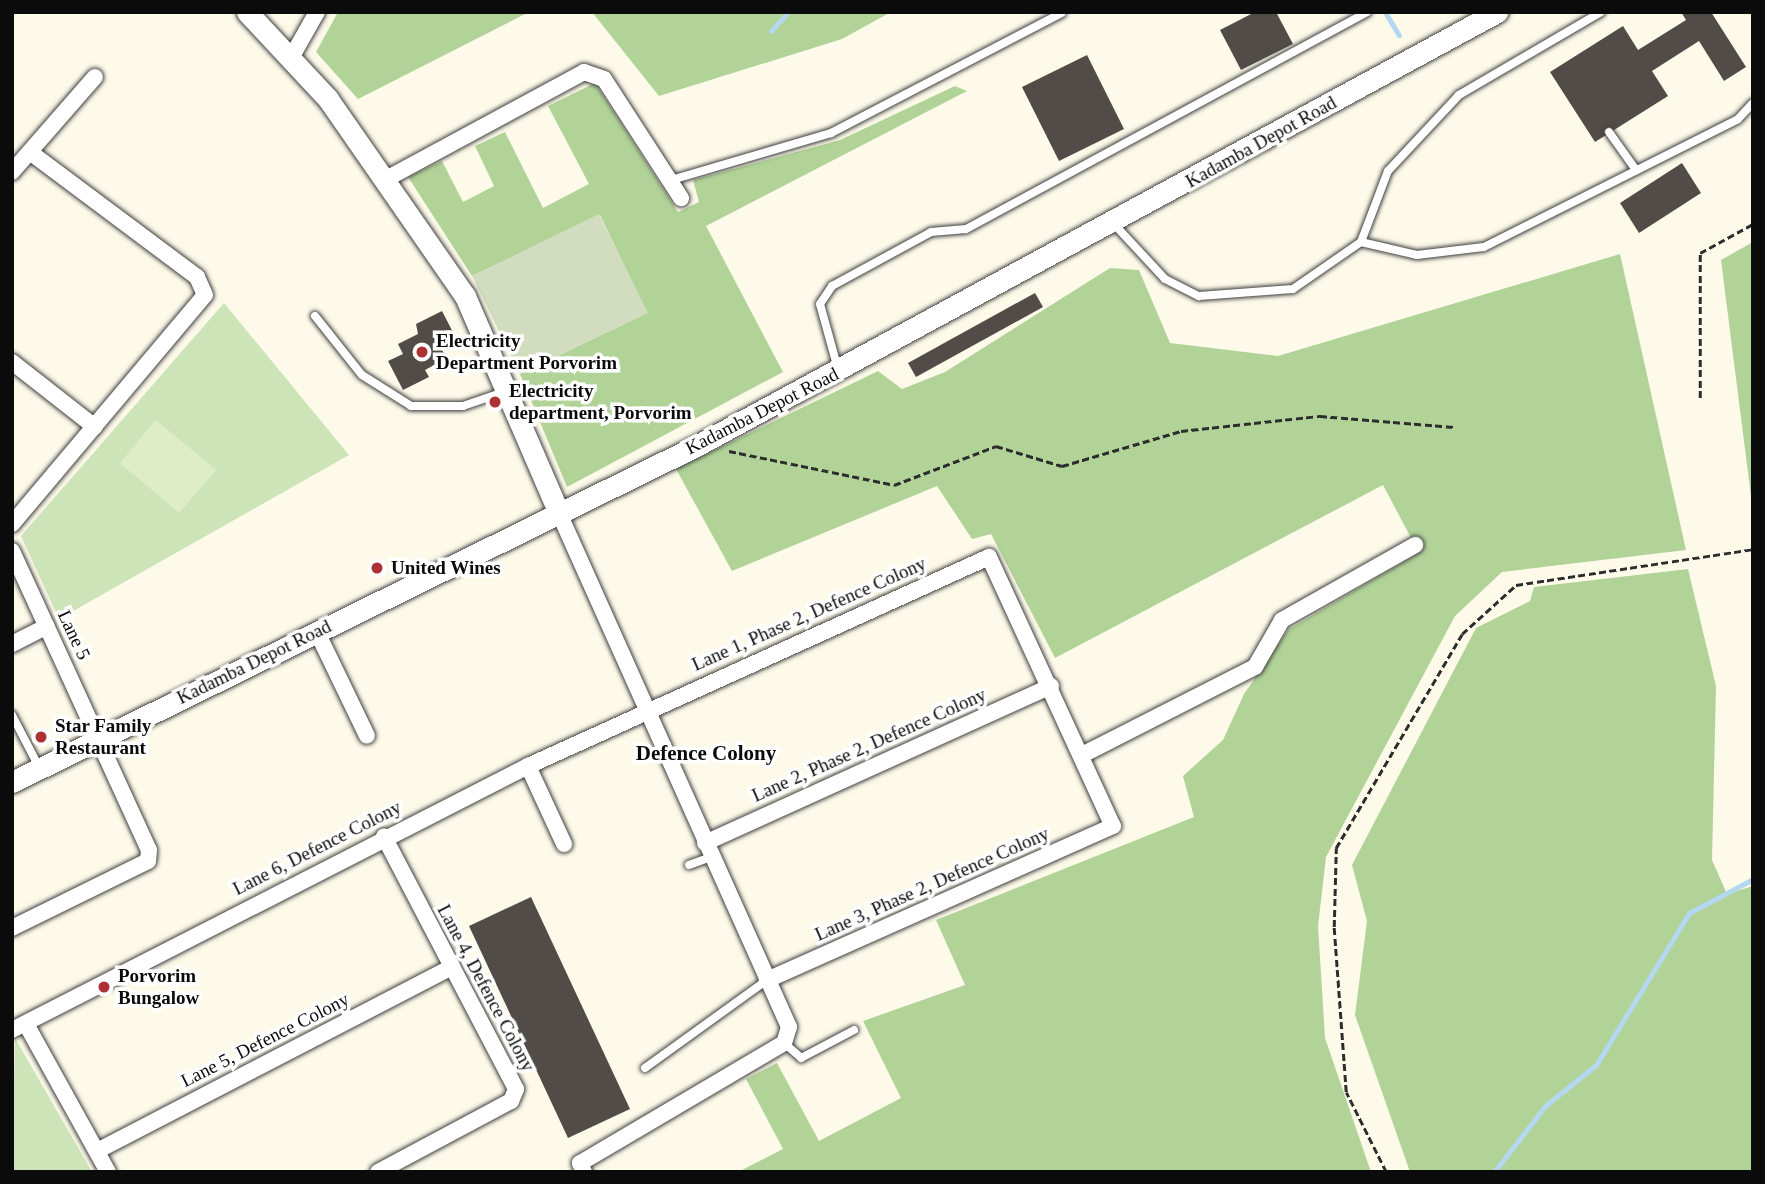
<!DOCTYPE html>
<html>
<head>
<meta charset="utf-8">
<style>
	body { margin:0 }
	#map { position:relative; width:1765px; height:1184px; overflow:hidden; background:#fdfaea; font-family:Georgia,serif }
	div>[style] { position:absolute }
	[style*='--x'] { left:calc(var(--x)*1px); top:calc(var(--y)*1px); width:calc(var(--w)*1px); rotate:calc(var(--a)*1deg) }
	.green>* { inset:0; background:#cde4b8 }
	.forest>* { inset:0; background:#b1d398 }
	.cemetery>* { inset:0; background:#d2dcbe }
	.pitch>* { inset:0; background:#dfecc8 }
	.stream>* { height:5px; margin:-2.5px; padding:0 2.5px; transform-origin:2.5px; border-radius:2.5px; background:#b4d8f0 }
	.building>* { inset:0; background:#524c48 }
	.path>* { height:2.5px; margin-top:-1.25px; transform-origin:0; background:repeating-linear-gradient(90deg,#2d2d2d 0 7px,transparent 0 10.5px) }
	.roads { filter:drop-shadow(0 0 2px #3e3e3e) drop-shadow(0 0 2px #3e3e3e) }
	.service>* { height:8px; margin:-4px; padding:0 4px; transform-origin:4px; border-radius:4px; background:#fff }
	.minor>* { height:16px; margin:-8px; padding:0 8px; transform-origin:8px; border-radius:8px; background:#fff }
	.tertiary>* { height:21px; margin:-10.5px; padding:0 10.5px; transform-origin:10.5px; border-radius:10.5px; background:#fff }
	.dots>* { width:19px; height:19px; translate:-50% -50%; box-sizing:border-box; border:4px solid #fff; border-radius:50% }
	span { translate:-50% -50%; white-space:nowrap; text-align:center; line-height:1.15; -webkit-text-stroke:7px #fff; paint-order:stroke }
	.street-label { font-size:19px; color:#0b0b0b }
	.poi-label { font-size:19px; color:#0b0b0b; font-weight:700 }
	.left { translate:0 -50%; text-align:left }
	.neighbourhood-label { font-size:21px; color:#0b0b0b; font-weight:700 }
	.frame { position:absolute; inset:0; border:14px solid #0b0b0b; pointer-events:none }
</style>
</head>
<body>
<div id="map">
	<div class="green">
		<i style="clip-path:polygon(224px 303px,349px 455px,59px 619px,21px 536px)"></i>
		<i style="clip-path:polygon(15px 1038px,92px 1172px,12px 1172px)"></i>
	</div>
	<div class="forest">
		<i style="clip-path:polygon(338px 12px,529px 12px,358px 99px,316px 52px)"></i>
		<i style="clip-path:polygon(592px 12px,891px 12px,842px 39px,659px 96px)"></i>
		<i style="clip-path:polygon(595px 83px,678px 212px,699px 202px,693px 180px,840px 140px,955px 86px,967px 91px,706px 226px,783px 372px,567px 487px,520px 374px,647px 313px,600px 215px,472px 276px,408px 177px,442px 161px,463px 202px,494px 186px,475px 146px,505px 132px,543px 208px,589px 184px,548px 106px)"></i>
		<i style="clip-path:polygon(1753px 242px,1753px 512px,1721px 260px)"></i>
		<i style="clip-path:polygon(1620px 254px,1686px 550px,1502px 572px,1455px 616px,1326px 857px,1318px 926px,1325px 1038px,1371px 1172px,738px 1172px,783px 1149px,746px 1079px,777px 1063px,819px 1141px,901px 1098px,863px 1021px,965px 985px,936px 920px,1194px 817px,1183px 776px,1223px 740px,1244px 694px,1289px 629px,1419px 553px,1383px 485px,1055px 658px,991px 534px,972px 539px,937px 486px,732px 571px,676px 469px,878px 371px,902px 389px,945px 372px,1110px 268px,1139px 270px,1170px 343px,1278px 356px)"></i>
		<i style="clip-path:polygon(1688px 569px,1716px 686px,1712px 860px,1727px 894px,1753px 886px,1753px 1172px,1410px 1172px,1355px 1015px,1367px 921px,1352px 865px,1476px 628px,1530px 601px,1534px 587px)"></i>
	</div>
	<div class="cemetery">
		<i style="clip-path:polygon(599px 214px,648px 313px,520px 374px,472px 276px)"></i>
	</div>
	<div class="pitch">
		<i style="clip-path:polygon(156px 420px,216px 470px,179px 513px,120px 463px)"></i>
	</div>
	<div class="stream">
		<i style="--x:1385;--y:12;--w:27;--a:59"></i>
		<i style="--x:771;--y:31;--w:25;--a:-48"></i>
		<i style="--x:1494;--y:1172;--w:85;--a:-52.2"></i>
		<i style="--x:1546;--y:1105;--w:64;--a:-38.7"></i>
		<i style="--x:1596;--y:1065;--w:178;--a:-58.5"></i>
		<i style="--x:1689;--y:913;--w:72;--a:-28"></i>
	</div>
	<div class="building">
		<i style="clip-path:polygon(1255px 12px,1276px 12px,1293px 44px,1241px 70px,1220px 30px)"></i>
		<i style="clip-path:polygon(1681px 12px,1711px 12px,1746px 67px,1724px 81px,1699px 41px,1652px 71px,1668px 96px,1595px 142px,1550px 72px,1623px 26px,1638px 50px,1686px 20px)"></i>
		<i style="clip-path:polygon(1087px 55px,1124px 129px,1059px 161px,1022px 87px)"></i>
		<i style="clip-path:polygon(1682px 163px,1701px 193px,1639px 233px,1620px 203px)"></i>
		<i style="clip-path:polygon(1035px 293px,1043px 307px,916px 377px,908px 363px)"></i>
		<i style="clip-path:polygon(442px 311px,458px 342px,442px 350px,447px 358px,425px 370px,429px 377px,403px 390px,388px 361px,403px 354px,398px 344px,418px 334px,416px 324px)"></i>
		<i style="clip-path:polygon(531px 897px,630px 1109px,568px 1138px,469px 926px)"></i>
	</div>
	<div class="path">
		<i style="--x:1700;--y:398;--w:145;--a:-90"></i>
		<i style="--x:1700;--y:253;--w:60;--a:-28.7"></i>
		<i style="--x:729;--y:451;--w:168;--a:11.6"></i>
		<i style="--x:894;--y:485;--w:109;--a:-20.9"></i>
		<i style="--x:996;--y:446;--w:69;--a:16.9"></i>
		<i style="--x:1062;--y:466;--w:124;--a:-16.4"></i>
		<i style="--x:1181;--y:431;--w:140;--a:-6.2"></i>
		<i style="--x:1320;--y:416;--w:134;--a:4.7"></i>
		<i style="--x:1386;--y:1172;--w:89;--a:-116.6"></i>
		<i style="--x:1346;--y:1092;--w:165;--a:-94.2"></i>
		<i style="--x:1334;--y:927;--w:79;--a:-88.5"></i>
		<i style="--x:1336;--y:848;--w:248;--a:-59.5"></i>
		<i style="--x:1462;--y:634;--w:73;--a:-42.2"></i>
		<i style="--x:1516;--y:585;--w:240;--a:-8.6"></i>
	</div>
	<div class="roads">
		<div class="service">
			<i style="--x:1609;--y:132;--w:47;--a:54.6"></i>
			<i style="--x:668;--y:181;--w:170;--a:-16.4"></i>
			<i style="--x:831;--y:133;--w:260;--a:-27.5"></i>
			<i style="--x:1113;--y:223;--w:76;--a:47.1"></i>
			<i style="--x:1165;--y:279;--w:38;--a:27"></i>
			<i style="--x:1199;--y:296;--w:94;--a:-4.3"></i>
			<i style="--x:1293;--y:289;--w:83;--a:-34.7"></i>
			<i style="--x:1361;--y:242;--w:57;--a:13.1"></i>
			<i style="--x:1417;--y:255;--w:67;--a:-6.8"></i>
			<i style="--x:1484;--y:247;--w:284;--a:-26.7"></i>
			<i style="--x:1738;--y:119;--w:22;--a:-47"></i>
			<i style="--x:1361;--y:242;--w:76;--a:-69.2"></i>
			<i style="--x:1388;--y:171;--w:104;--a:-46.9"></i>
			<i style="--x:1459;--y:95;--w:164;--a:-30.3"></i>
			<i style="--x:315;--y:316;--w:75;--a:51.5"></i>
			<i style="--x:362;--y:375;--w:58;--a:32.3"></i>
			<i style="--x:411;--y:406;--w:52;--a:0"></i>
			<i style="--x:463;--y:406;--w:43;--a:-18.9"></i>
			<i style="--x:838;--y:369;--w:67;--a:-105.5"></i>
			<i style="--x:820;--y:304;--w:22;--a:-56"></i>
			<i style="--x:832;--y:286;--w:113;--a:-28.6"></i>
			<i style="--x:931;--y:232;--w:35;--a:-5"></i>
			<i style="--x:966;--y:229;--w:456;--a:-28.4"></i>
			<i style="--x:12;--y:715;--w:59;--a:62.6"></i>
			<i style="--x:689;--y:865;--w:23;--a:-20"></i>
			<i style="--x:784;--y:1043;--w:23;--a:41"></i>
			<i style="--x:801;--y:1058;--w:60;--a:-27.8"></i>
			<i style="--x:645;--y:1068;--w:150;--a:-35.8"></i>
		</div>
		<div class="minor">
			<i style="--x:291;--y:58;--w:53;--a:-60.5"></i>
			<i style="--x:12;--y:172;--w:126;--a:-48.9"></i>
			<i style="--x:388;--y:178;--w:223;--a:-28.4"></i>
			<i style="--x:584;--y:72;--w:21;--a:19"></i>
			<i style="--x:604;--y:79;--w:142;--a:57.1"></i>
			<i style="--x:12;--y:362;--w:105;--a:38.1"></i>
			<i style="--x:559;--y:513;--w:563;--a:65.89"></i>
			<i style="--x:789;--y:1027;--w:17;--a:107"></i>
			<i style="--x:784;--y:1043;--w:237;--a:149.5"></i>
			<i style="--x:580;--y:1163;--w:10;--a:66"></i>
			<i style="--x:12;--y:524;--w:299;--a:-49.9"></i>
			<i style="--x:205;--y:295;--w:20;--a:-114"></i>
			<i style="--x:197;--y:277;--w:209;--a:-143.2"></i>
			<i style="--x:12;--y:551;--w:329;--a:65.4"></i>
			<i style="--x:149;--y:850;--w:11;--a:95"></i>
			<i style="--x:148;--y:861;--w:152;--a:153.8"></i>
			<i style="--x:317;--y:632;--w:115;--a:64.3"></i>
			<i style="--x:12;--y:644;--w:39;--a:-27"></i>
			<i style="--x:1084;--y:754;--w:192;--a:-27"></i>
			<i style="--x:1255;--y:667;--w:54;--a:-60.1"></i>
			<i style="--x:1282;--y:620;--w:153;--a:-29.4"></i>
			<i style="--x:528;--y:766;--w:86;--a:65.2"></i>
			<i style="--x:705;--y:843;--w:380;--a:-24.4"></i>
			<i style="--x:26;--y:1024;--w:169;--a:61"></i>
			<i style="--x:12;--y:1030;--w:580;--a:-27.1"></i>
			<i style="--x:528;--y:766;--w:506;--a:-24.39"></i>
			<i style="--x:989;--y:557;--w:296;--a:65.3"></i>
			<i style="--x:1113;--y:826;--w:379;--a:156"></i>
			<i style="--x:97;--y:1151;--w:400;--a:-27.4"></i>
			<i style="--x:378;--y:1172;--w:151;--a:-28.1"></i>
			<i style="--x:511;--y:1101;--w:13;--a:-67"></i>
			<i style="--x:516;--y:1089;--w:285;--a:-117.6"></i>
		</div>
		<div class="tertiary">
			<i style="--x:247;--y:12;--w:119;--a:47"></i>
			<i style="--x:328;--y:99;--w:240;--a:55.2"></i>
			<i style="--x:465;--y:296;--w:236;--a:66.6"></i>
			<i style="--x:12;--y:782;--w:764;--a:-26.16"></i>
			<i style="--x:698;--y:445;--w:909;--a:-28.45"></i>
		</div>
	</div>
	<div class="dots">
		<i style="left:422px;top:352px;background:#ad3033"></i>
		<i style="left:495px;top:402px;background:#ad3033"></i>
		<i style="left:377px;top:568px;background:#ad3033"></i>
		<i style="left:41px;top:737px;background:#ad3033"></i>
		<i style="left:104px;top:987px;background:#ad3033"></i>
	</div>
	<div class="street-label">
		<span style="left:1261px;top:142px;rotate:-29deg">Kadamba Depot Road</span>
		<span style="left:762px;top:411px;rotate:-27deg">Kadamba Depot Road</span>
		<span style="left:809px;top:614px;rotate:-24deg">Lane 1, Phase 2, Defence Colony</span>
		<span style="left:74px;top:635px;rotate:65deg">Lane 5</span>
		<span style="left:254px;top:662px;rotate:-26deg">Kadamba Depot Road</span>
		<span style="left:869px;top:745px;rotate:-24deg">Lane 2, Phase 2, Defence Colony</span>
		<span style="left:317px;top:848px;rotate:-27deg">Lane 6, Defence Colony</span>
		<span style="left:932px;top:884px;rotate:-24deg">Lane 3, Phase 2, Defence Colony</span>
		<span style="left:486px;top:988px;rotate:62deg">Lane 4, Defence Colony</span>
		<span style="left:265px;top:1040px;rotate:-27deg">Lane 5, Defence Colony</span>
	</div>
	<div class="poi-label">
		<span class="left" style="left:436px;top:352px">Electricity<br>Department Porvorim</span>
		<span class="left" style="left:509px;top:402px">Electricity<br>department, Porvorim</span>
		<span class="left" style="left:391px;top:568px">United Wines</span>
		<span class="left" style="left:55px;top:737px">Star Family<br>Restaurant</span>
		<span class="left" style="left:118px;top:987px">Porvorim<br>Bungalow</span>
	</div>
	<div class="neighbourhood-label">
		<span style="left:706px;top:753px">Defence Colony</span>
	</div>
	<div class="frame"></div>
</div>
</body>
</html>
